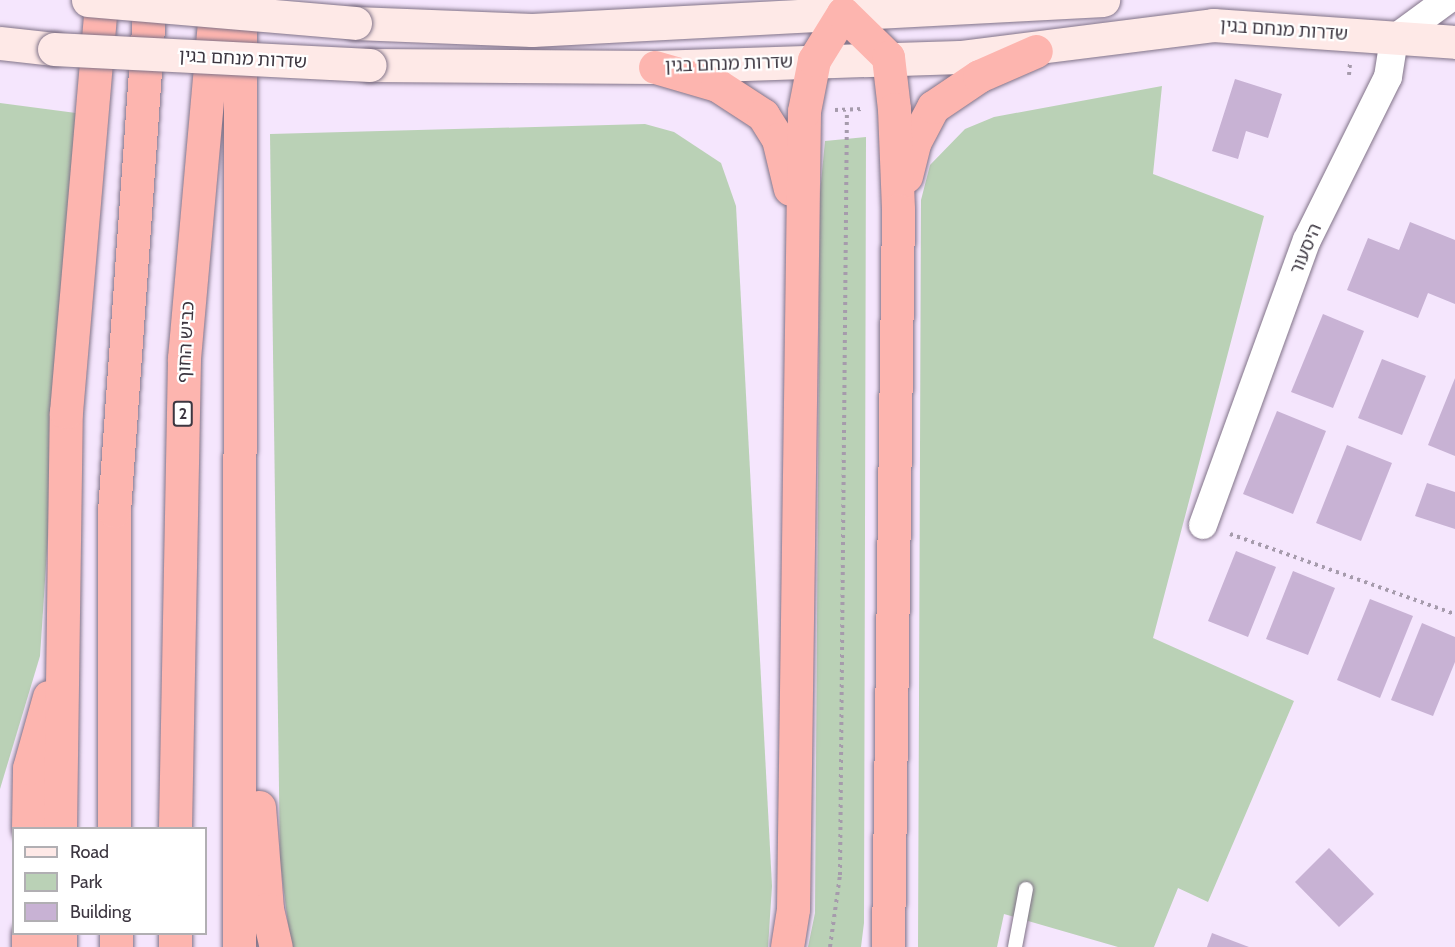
<!DOCTYPE html>
<html>
<head>
<meta charset="utf-8">
<style>
	body { margin:0 }
	#map { position:relative; width:1455px; height:947px; overflow:hidden; background:#f5e6fd; font-family:Cabin,"Noto Sans Hebrew",sans-serif }
	div>[style] { position:absolute }
	[style*='--x'] { left:calc(var(--x)*1px); top:calc(var(--y)*1px); width:calc(var(--w)*1px); rotate:calc(var(--a)*1deg) }
	.green>* { inset:0; background:#bad1b6 }
	.building>* { inset:0; background:#c8b2d4 }
	.path>* { height:4px; margin-top:-2px; transform-origin:0; background:repeating-linear-gradient(90deg,#a69bac 0 3px,transparent 0 7.5px) }
	.roads { filter:drop-shadow(0 0 2px #817388) drop-shadow(0 0 2px #817388) }
	.lane>* { height:14px; margin:-7px; padding:0 7px; transform-origin:7px; border-radius:7px; background:#fff }
	.street>* { height:28px; margin:-14px; padding:0 14px; transform-origin:14px; border-radius:14px; background:#fff }
	.secondary>* { height:33px; margin:-16.5px; padding:0 16.5px; transform-origin:16.5px; border-radius:16.5px; background:#fee9e7 }
	.highway>* { height:33px; margin:-16.5px; padding:0 16.5px; transform-origin:16.5px; border-radius:16.5px; background:#fdb5af }
	.bridges { filter:drop-shadow(0 0 2px #817388) drop-shadow(0 0 2px #817388) }
	.secondary-bridge>* { height:33px; margin:-16.5px; padding:0 16.5px; transform-origin:16.5px; border-radius:16.5px; background:#fee9e7 }
	span { translate:-50% -50%; white-space:nowrap; text-align:center; line-height:1.15; -webkit-text-stroke:4.5px #fff; paint-order:stroke }
	.shield-label span { padding:2px 4px; background:#fff; border:2px solid; border-radius:4px; -webkit-text-stroke-width:0 }
	.shield-label { font-size:16px; color:#3c3640; font-weight:700 }
	.street-label { font-size:18px; color:#3c3640 }
	.legend { position:absolute; left:12px; top:827px; width:195px; height:108px; box-sizing:border-box; background:#fff; border:2px solid #b1afb3; margin:0; padding:8px 10px; list-style:none; font-size:18px; color:#3c3640 }
	.legend li { display:flex; align-items:center; gap:12px; height:30px }
	.legend b { width:30px; border:2px solid #b1afb3 }
</style>
</head>
<body>
<div id="map">
	<div class="green">
		<i style="clip-path:polygon(1162px 86px,1153px 174px,1264px 216px,1153px 638px,1294px 701px,1208px 902px,1178px 888px,1154px 947px,1118px 947px,1004px 914px,997px 947px,918px 947px,921px 200px,930px 165px,965px 129px,994px 117px)"></i>
		<i style="clip-path:polygon(0 103px,76px 113px,40px 656px,0 789px)"></i>
		<i style="clip-path:polygon(645px 124px,674px 132px,721px 163px,736px 206px,772px 886px,768px 947px,291px 947px,280px 861px,270px 134px)"></i>
		<i style="clip-path:polygon(866px 137px,864px 923px,861px 947px,808px 947px,815px 913px,820px 193px,825px 141px)"></i>
	</div>
	<div class="building">
		<i style="clip-path:polygon(1235px 79px,1282px 94px,1268px 138px,1246px 131px,1238px 159px,1212px 151px)"></i>
		<i style="clip-path:polygon(1410px 222px,1455px 240px,1455px 304px,1428px 293px,1418px 318px,1347px 290px,1368px 238px,1399px 250px)"></i>
		<i style="clip-path:polygon(1323px 314px,1364px 331px,1333px 408px,1291px 392px)"></i>
		<i style="clip-path:polygon(1382px 359px,1426px 376px,1402px 435px,1358px 418px)"></i>
		<i style="clip-path:polygon(1455px 378px,1455px 456px,1428px 445px)"></i>
		<i style="clip-path:polygon(1277px 411px,1326px 431px,1293px 514px,1243px 494px)"></i>
		<i style="clip-path:polygon(1347px 445px,1392px 463px,1361px 541px,1316px 523px)"></i>
		<i style="clip-path:polygon(1427px 483px,1455px 492px,1455px 529px,1415px 516px)"></i>
		<i style="clip-path:polygon(1236px 551px,1276px 567px,1248px 637px,1208px 621px)"></i>
		<i style="clip-path:polygon(1293px 571px,1335px 588px,1308px 655px,1266px 639px)"></i>
		<i style="clip-path:polygon(1370px 599px,1413px 616px,1380px 698px,1337px 680px)"></i>
		<i style="clip-path:polygon(1422px 623px,1455px 637px,1455px 662px,1433px 716px,1391px 700px)"></i>
		<i style="clip-path:polygon(1329px 848px,1374px 894px,1339px 927px,1295px 882px)"></i>
		<i style="clip-path:polygon(1212px 933px,1249px 947px,1207px 947px)"></i>
	</div>
	<div class="path">
		<i style="--x:1349;--y:75;--w:11;--a:-85"></i>
		<i style="--x:835;--y:110;--w:28;--a:-2"></i>
		<i style="--x:1230;--y:534;--w:239;--a:19.6"></i>
		<i style="--x:830;--y:947;--w:73;--a:-82.1"></i>
		<i style="--x:840;--y:875;--w:765;--a:-89.48"></i>
	</div>
	<div class="roads">
		<div class="lane">
			<i style="--x:1015;--y:947;--w:59;--a:-79.3"></i>
		</div>
		<div class="street">
			<i style="--x:1203;--y:525;--w:303;--a:-70"></i>
			<i style="--x:1307;--y:240;--w:182;--a:-63.6"></i>
			<i style="--x:1388;--y:77;--w:38;--a:-81"></i>
			<i style="--x:1394;--y:39;--w:66;--a:-36.3"></i>
		</div>
		<div class="secondary">
			<i style="--x:355;--y:23;--w:177;--a:2.3"></i>
			<i style="--x:532;--y:30;--w:572;--a:-3.01"></i>
			<i style="--x:0;--y:43;--w:54;--a:6.3"></i>
			<i style="--x:370;--y:65;--w:285;--a:0.4"></i>
			<i style="--x:655;--y:67;--w:305;--a:-1.9"></i>
			<i style="--x:960;--y:57;--w:255;--a:-7.2"></i>
			<i style="--x:1213;--y:25;--w:243;--a:4"></i>
		</div>
		<div class="highway">
			<i style="--x:655;--y:67;--w:65;--a:16.2"></i>
			<i style="--x:717;--y:85;--w:55;--a:33.1"></i>
			<i style="--x:763;--y:115;--w:28;--a:58"></i>
			<i style="--x:778;--y:139;--w:51;--a:76.5"></i>
			<i style="--x:906;--y:176;--w:34;--a:-76"></i>
			<i style="--x:914;--y:143;--w:41;--a:-62.2"></i>
			<i style="--x:933;--y:107;--w:55;--a:-34"></i>
			<i style="--x:979;--y:76;--w:62;--a:-23.7"></i>
			<i style="--x:259;--y:807;--w:102;--a:85.5"></i>
			<i style="--x:267;--y:909;--w:39;--a:77"></i>
			<i style="--x:28;--y:828;--w:60;--a:-89"></i>
			<i style="--x:29;--y:768;--w:74;--a:-74.3"></i>
			<i style="--x:60;--y:828;--w:416;--a:-89.2"></i>
			<i style="--x:66;--y:412;--w:413;--a:-85.1"></i>
			<i style="--x:114;--y:828;--w:317;--a:-90"></i>
			<i style="--x:114;--y:511;--w:512;--a:-85.97"></i>
			<i style="--x:175;--y:828;--w:470;--a:-88.9"></i>
			<i style="--x:184;--y:358;--w:359;--a:-84.9"></i>
			<i style="--x:60;--y:934;--w:13;--a:90"></i>
			<i style="--x:116;--y:934;--w:13;--a:90"></i>
			<i style="--x:175;--y:934;--w:13;--a:90"></i>
			<i style="--x:28;--y:947;--w:13;--a:-90"></i>
			<i style="--x:239;--y:947;--w:947;--a:-89.94"></i>
			<i style="--x:787;--y:947;--w:38;--a:-81"></i>
			<i style="--x:793;--y:909;--w:798;--a:-89.21"></i>
			<i style="--x:804;--y:111;--w:52;--a:-78.9"></i>
			<i style="--x:814;--y:60;--w:55;--a:-58.3"></i>
			<i style="--x:843;--y:13;--w:63;--a:44.4"></i>
			<i style="--x:888;--y:57;--w:52;--a:83.4"></i>
			<i style="--x:894;--y:109;--w:101;--a:87.7"></i>
			<i style="--x:898;--y:210;--w:737;--a:90.78"></i>
		</div>
	</div>
	<div class="bridges">
		<div class="secondary-bridge">
			<i style="--x:88;--y:0;--w:268;--a:4.9"></i>
			<i style="--x:54;--y:49;--w:316;--a:2.9"></i>
		</div>
	</div>
	<div class="shield-label">
		<span style="left:183px;top:414px">2</span>
	</div>
	<div class="street-label">
		<span style="left:1284px;top:30px;rotate:4deg">שדרות מנחם בגין</span>
		<span style="left:243px;top:59px;rotate:3deg">שדרות מנחם בגין</span>
		<span style="left:729px;top:64px;rotate:-2deg">שדרות מנחם בגין</span>
		<span style="left:1306px;top:249px;rotate:-67deg">היסעור</span>
		<span style="left:186px;top:342px;rotate:-87deg">כביש החוף</span>
	</div>
	<ul class="legend">
	<li><b style="height:8px;background:#fee9e7"></b>Road</li>
	<li><b style="height:16px;background:#bad1b6"></b>Park</li>
	<li><b style="height:16px;background:#c8b2d4"></b>Building</li>
	</ul>
</div>
</body>
</html>
